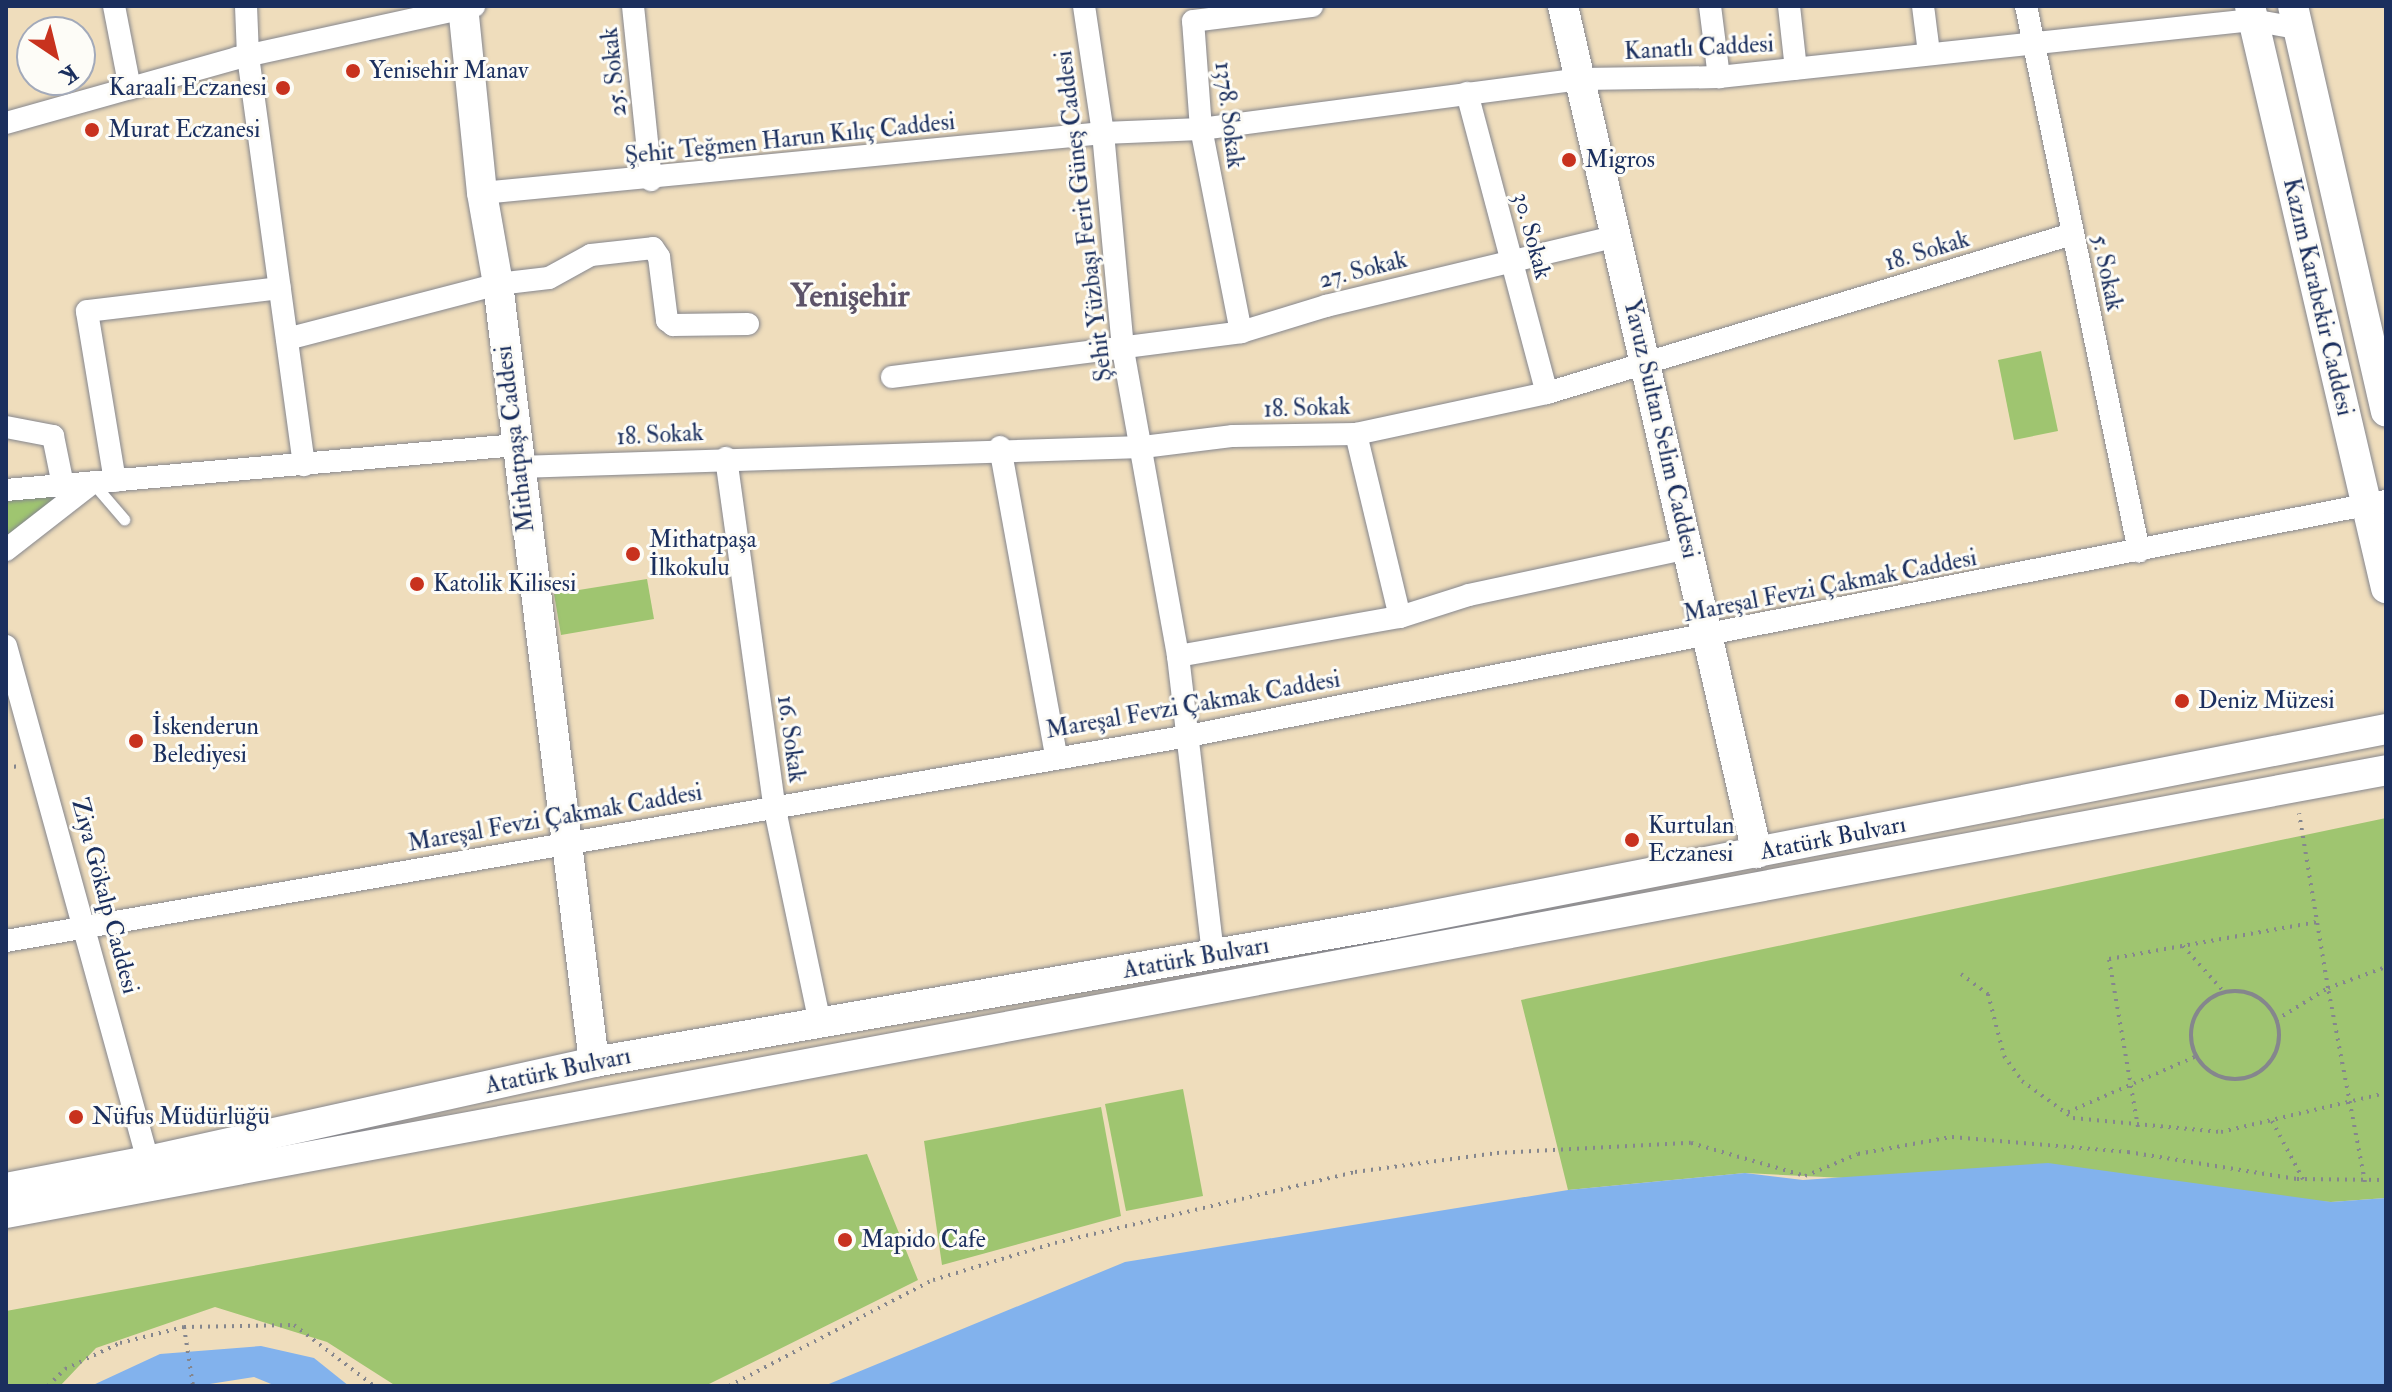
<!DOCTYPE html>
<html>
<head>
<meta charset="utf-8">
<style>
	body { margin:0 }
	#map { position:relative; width:2392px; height:1392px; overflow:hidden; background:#efddbc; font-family:"IM FELL Double Pica",serif }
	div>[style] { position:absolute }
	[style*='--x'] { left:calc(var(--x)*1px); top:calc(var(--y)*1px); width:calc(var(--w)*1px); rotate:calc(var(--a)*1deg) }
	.green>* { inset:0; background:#9fc570 }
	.water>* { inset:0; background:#82b2ed }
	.path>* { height:4px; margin-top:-2px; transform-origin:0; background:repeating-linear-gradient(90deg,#85868d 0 2px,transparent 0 8px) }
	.path>.ring { margin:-2px; padding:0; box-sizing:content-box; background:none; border:4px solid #85868d; border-radius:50% }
	.roads { filter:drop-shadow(0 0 2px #85868d) drop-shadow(0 0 2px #85868d) }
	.lane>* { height:11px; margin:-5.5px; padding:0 5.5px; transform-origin:5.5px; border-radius:5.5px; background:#fff }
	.street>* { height:22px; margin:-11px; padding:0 11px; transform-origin:11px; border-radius:11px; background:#fff }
	.secondary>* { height:30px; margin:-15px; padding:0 15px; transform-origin:15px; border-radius:15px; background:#fff }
	.dots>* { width:22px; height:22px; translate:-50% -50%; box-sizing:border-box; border:4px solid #fdfcf7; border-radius:50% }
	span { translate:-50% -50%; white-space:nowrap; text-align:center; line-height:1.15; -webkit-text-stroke:6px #fdfcf7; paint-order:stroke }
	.street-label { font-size:24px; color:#1b2f5e }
	.poi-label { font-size:24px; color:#1b2f5e }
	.left { translate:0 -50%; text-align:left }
	.right { translate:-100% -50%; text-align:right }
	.district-label { font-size:32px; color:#5d5368; font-weight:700 }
	.frame { position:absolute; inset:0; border:8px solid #1b2f5e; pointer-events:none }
	.north { position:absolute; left:16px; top:16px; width:80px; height:80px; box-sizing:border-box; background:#fdfcf7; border:2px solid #a3aaba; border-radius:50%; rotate:145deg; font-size:22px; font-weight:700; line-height:32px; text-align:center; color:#1b2f5e }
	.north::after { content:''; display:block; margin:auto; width:28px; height:36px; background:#c8321e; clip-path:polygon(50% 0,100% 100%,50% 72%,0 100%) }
</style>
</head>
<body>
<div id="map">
	<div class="green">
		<i style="clip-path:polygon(2041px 351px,2058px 431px,2014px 440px,1998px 360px)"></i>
		<i style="clip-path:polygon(76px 489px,6px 544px,6px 495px)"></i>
		<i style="clip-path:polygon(647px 579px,654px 619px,561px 635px,554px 594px)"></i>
		<i style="clip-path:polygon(2386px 818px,2386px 1198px,2331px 1202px,1745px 1173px,1568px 1190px,1521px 1000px)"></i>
		<i style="clip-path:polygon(1183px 1089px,1203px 1196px,1126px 1211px,1105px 1104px)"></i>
		<i style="clip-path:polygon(1101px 1107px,1121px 1216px,942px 1265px,924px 1141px)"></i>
		<i style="clip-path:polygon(867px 1154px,918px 1280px,705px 1386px,396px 1386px,327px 1342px,215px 1307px,96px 1348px,60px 1386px,6px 1386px,6px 1311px)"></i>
	</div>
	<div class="water">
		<i style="clip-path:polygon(2048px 1163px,2331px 1202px,2386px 1198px,2386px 1386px,824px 1386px,1125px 1262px,1568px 1190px,1745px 1173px,1803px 1180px)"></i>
		<i style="clip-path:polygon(261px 1346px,314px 1358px,349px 1386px,276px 1386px,254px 1377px,197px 1386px,91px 1386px,160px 1354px)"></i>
	</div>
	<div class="path">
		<i style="--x:6;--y:768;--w:13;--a:-9"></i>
		<i style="--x:2183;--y:946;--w:62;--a:48.3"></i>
		<i style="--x:1961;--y:974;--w:34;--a:37"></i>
		<i style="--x:1988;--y:994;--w:64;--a:75.5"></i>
		<i style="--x:2004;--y:1056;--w:31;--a:54"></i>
		<i style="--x:2022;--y:1081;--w:63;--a:36"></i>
		<i style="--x:2073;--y:1118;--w:149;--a:5.4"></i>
		<i style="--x:2221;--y:1132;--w:170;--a:-13.3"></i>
		<i class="ring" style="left:2191px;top:991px;width:84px;height:84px"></i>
		<i style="--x:2276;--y:1020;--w:61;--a:-31.6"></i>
		<i style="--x:2328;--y:988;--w:177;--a:-99.4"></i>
		<i style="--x:2068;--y:1112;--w:141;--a:-23.5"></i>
		<i style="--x:2272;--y:1121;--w:66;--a:61.9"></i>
		<i style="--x:2138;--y:1127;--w:170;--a:-99.8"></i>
		<i style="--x:2109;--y:959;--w:211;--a:-10.1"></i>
		<i style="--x:2365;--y:1182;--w:197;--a:-100.8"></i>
		<i style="--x:2328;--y:988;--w:62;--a:-19.9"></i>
		<i style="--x:184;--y:1327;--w:60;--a:81.3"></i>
		<i style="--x:48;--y:1386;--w:24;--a:-45"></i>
		<i style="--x:65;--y:1369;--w:61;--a:-25.3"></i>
		<i style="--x:120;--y:1343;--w:66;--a:-14"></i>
		<i style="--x:184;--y:1327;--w:110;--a:-1"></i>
		<i style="--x:294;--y:1325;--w:101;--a:37.3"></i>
		<i style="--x:729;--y:1386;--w:230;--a:-27.5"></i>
		<i style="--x:933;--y:1280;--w:127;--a:-16.9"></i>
		<i style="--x:1055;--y:1243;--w:308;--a:-13.3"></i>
		<i style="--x:1355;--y:1172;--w:143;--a:-7.6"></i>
		<i style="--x:1497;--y:1153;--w:194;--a:-3"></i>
		<i style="--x:1691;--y:1143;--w:119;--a:16.1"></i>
		<i style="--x:1805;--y:1176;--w:57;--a:-22.5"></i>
		<i style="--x:1858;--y:1154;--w:96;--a:-10.3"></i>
		<i style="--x:1952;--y:1137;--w:177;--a:4.9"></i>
		<i style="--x:2128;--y:1152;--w:171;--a:9.1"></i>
		<i style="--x:2297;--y:1179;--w:89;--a:0.6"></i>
	</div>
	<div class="roads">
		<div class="lane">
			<i style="--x:93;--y:483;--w:48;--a:49.3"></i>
		</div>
		<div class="street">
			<i style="--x:114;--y:6;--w:84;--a:79"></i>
			<i style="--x:246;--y:6;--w:50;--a:87.7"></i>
			<i style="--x:248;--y:56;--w:413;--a:82.2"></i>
			<i style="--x:633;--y:6;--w:175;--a:84.1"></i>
			<i style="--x:1084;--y:6;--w:128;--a:81.5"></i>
			<i style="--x:1103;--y:133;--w:218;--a:84.7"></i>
			<i style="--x:1123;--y:350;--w:311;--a:79.8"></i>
			<i style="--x:1178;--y:656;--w:301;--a:83.3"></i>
			<i style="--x:1710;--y:6;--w:72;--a:82.8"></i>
			<i style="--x:1789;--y:6;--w:63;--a:83.7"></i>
			<i style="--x:1923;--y:6;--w:47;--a:82.7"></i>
			<i style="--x:2026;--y:6;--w:557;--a:78.29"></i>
			<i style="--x:1467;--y:93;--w:310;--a:75.1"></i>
			<i style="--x:6;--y:123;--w:240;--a:-15.7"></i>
			<i style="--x:237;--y:58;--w:243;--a:-12.4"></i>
			<i style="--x:482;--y:193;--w:624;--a:-5.52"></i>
			<i style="--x:1103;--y:133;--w:98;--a:-2.3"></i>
			<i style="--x:1201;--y:129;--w:384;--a:-7.5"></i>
			<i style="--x:1582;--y:79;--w:137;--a:-0.8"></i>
			<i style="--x:1719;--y:77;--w:536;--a:-6.1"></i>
			<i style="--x:2252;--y:20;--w:46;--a:10.1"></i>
			<i style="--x:1241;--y:332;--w:207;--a:-101.1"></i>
			<i style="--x:1201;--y:129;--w:108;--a:-94.2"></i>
			<i style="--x:1193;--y:21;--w:120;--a:-7.2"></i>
			<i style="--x:287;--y:339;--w:218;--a:-14.6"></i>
			<i style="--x:498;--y:284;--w:51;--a:-6.7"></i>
			<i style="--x:549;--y:278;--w:48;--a:-28.7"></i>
			<i style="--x:591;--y:255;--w:62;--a:-6.4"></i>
			<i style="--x:653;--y:248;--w:11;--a:56"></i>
			<i style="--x:659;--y:257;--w:64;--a:82.8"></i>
			<i style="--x:667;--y:320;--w:8;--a:40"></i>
			<i style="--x:673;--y:325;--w:75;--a:-0.8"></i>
			<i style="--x:892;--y:377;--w:352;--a:-7.3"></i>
			<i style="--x:1241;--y:332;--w:89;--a:-17"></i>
			<i style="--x:1326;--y:306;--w:299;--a:-13.5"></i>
			<i style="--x:6;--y:427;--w:48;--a:10.8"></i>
			<i style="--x:53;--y:436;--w:50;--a:78.5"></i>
			<i style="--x:1356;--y:434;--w:188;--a:76.5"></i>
			<i style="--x:1000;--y:447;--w:313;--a:79.7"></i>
			<i style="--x:726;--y:458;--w:350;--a:82.1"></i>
			<i style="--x:774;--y:805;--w:223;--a:78.1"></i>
			<i style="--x:518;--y:467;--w:625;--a:-1.83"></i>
			<i style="--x:1143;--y:447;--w:91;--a:-7"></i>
			<i style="--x:1233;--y:436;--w:123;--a:-0.9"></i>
			<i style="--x:1356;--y:434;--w:195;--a:-12.1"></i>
			<i style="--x:1547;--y:393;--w:549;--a:-16.85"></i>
			<i style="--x:115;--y:481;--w:172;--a:-99.4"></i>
			<i style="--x:87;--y:311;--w:194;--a:-6.8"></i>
			<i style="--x:6;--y:490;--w:512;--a:-5.04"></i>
			<i style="--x:6;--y:550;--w:109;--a:-37.9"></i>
			<i style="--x:6;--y:646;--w:534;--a:74.58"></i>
			<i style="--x:1178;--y:656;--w:225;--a:-10"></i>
			<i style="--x:1400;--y:617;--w:72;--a:-17.7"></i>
			<i style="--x:1469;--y:595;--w:224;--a:-12.1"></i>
			<i style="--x:6;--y:941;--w:1200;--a:-9.84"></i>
			<i style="--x:1188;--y:736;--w:1221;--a:-11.1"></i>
		</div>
		<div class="secondary">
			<i style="--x:463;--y:6;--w:188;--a:84.2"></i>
			<i style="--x:482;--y:193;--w:92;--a:80"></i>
			<i style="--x:498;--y:284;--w:784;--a:82.97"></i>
			<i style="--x:1563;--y:6;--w:869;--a:77.1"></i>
			<i style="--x:2250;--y:6;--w:598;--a:76.85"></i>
			<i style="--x:2293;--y:6;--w:416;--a:77.1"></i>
			<i style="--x:6;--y:1188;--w:145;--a:-10.8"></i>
			<i style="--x:148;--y:1161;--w:457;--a:-12.5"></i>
			<i style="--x:594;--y:1062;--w:811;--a:-9.87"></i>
			<i style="--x:1393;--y:923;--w:1012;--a:-11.05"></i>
			<i style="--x:6;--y:1213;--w:2421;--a:-10.54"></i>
		</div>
	</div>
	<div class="dots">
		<i style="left:353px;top:71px;background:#c8321e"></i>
		<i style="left:283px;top:88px;background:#c8321e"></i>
		<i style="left:92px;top:130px;background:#c8321e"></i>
		<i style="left:1569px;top:160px;background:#c8321e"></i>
		<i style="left:633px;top:554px;background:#c8321e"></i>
		<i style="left:417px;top:584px;background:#c8321e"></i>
		<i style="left:2182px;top:701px;background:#c8321e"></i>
		<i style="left:136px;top:741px;background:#c8321e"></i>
		<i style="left:1632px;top:840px;background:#c8321e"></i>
		<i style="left:76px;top:1117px;background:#c8321e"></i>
		<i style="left:845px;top:1240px;background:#c8321e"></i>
	</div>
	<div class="street-label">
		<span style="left:1699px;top:48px;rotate:-3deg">Kanatlı Caddesi</span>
		<span style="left:614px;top:72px;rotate:-96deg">25. Sokak</span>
		<span style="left:1229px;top:115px;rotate:83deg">1378. Sokak</span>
		<span style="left:790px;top:139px;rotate:-6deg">Şehit Teğmen Harun Kılıç Caddesi</span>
		<span style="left:1084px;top:216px;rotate:-97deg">Şehit Yüzbaşı Ferit Güneş Caddesi</span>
		<span style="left:1532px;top:236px;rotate:75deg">30. Sokak</span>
		<span style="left:1927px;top:251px;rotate:-17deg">18. Sokak</span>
		<span style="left:1363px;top:270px;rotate:-14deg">27. Sokak</span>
		<span style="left:2107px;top:273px;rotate:78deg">5. Sokak</span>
		<span style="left:2318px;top:297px;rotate:77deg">Kazım Karabekir Caddesi</span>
		<span style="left:1307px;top:408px;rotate:-2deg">18. Sokak</span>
		<span style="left:1661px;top:429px;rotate:77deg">Yavuz Sultan Selim Caddesi</span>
		<span style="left:660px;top:435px;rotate:-3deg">18. Sokak</span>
		<span style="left:515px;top:439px;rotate:-97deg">Mithatpaşa Caddesi</span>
		<span style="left:1830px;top:586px;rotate:-11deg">Mareşal Fevzi Çakmak Caddesi</span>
		<span style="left:1193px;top:705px;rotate:-10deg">Mareşal Fevzi Çakmak Caddesi</span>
		<span style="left:791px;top:739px;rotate:82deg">16. Sokak</span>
		<span style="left:555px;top:818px;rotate:-10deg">Mareşal Fevzi Çakmak Caddesi</span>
		<span style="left:1833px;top:838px;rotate:-11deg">Atatürk Bulvarı</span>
		<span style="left:105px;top:896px;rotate:75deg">Ziya Gökalp Caddesi</span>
		<span style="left:1196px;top:958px;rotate:-10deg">Atatürk Bulvarı</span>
		<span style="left:558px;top:1071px;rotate:-12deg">Atatürk Bulvarı</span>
	</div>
	<div class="poi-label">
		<span class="left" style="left:369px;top:71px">Yenisehir Manav</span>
		<span class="right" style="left:267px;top:88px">Karaali Eczanesi</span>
		<span class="left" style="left:108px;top:130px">Murat Eczanesi</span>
		<span class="left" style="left:1585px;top:160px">Migros</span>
		<span class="left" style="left:649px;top:554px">Mithatpaşa<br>İlkokulu</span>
		<span class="left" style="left:433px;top:584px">Katolik Kilisesi</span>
		<span class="left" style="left:2198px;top:701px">Deniz Müzesi</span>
		<span class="left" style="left:152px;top:741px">İskenderun<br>Belediyesi</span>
		<span class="left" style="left:1648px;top:840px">Kurtulan<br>Eczanesi</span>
		<span class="left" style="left:92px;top:1117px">Nüfus Müdürlüğü</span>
		<span class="left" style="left:861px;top:1240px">Mapido Cafe</span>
	</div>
	<div class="district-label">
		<span style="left:850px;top:296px">Yenişehir</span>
	</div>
	<div class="frame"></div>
	<div class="north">K</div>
</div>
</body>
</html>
